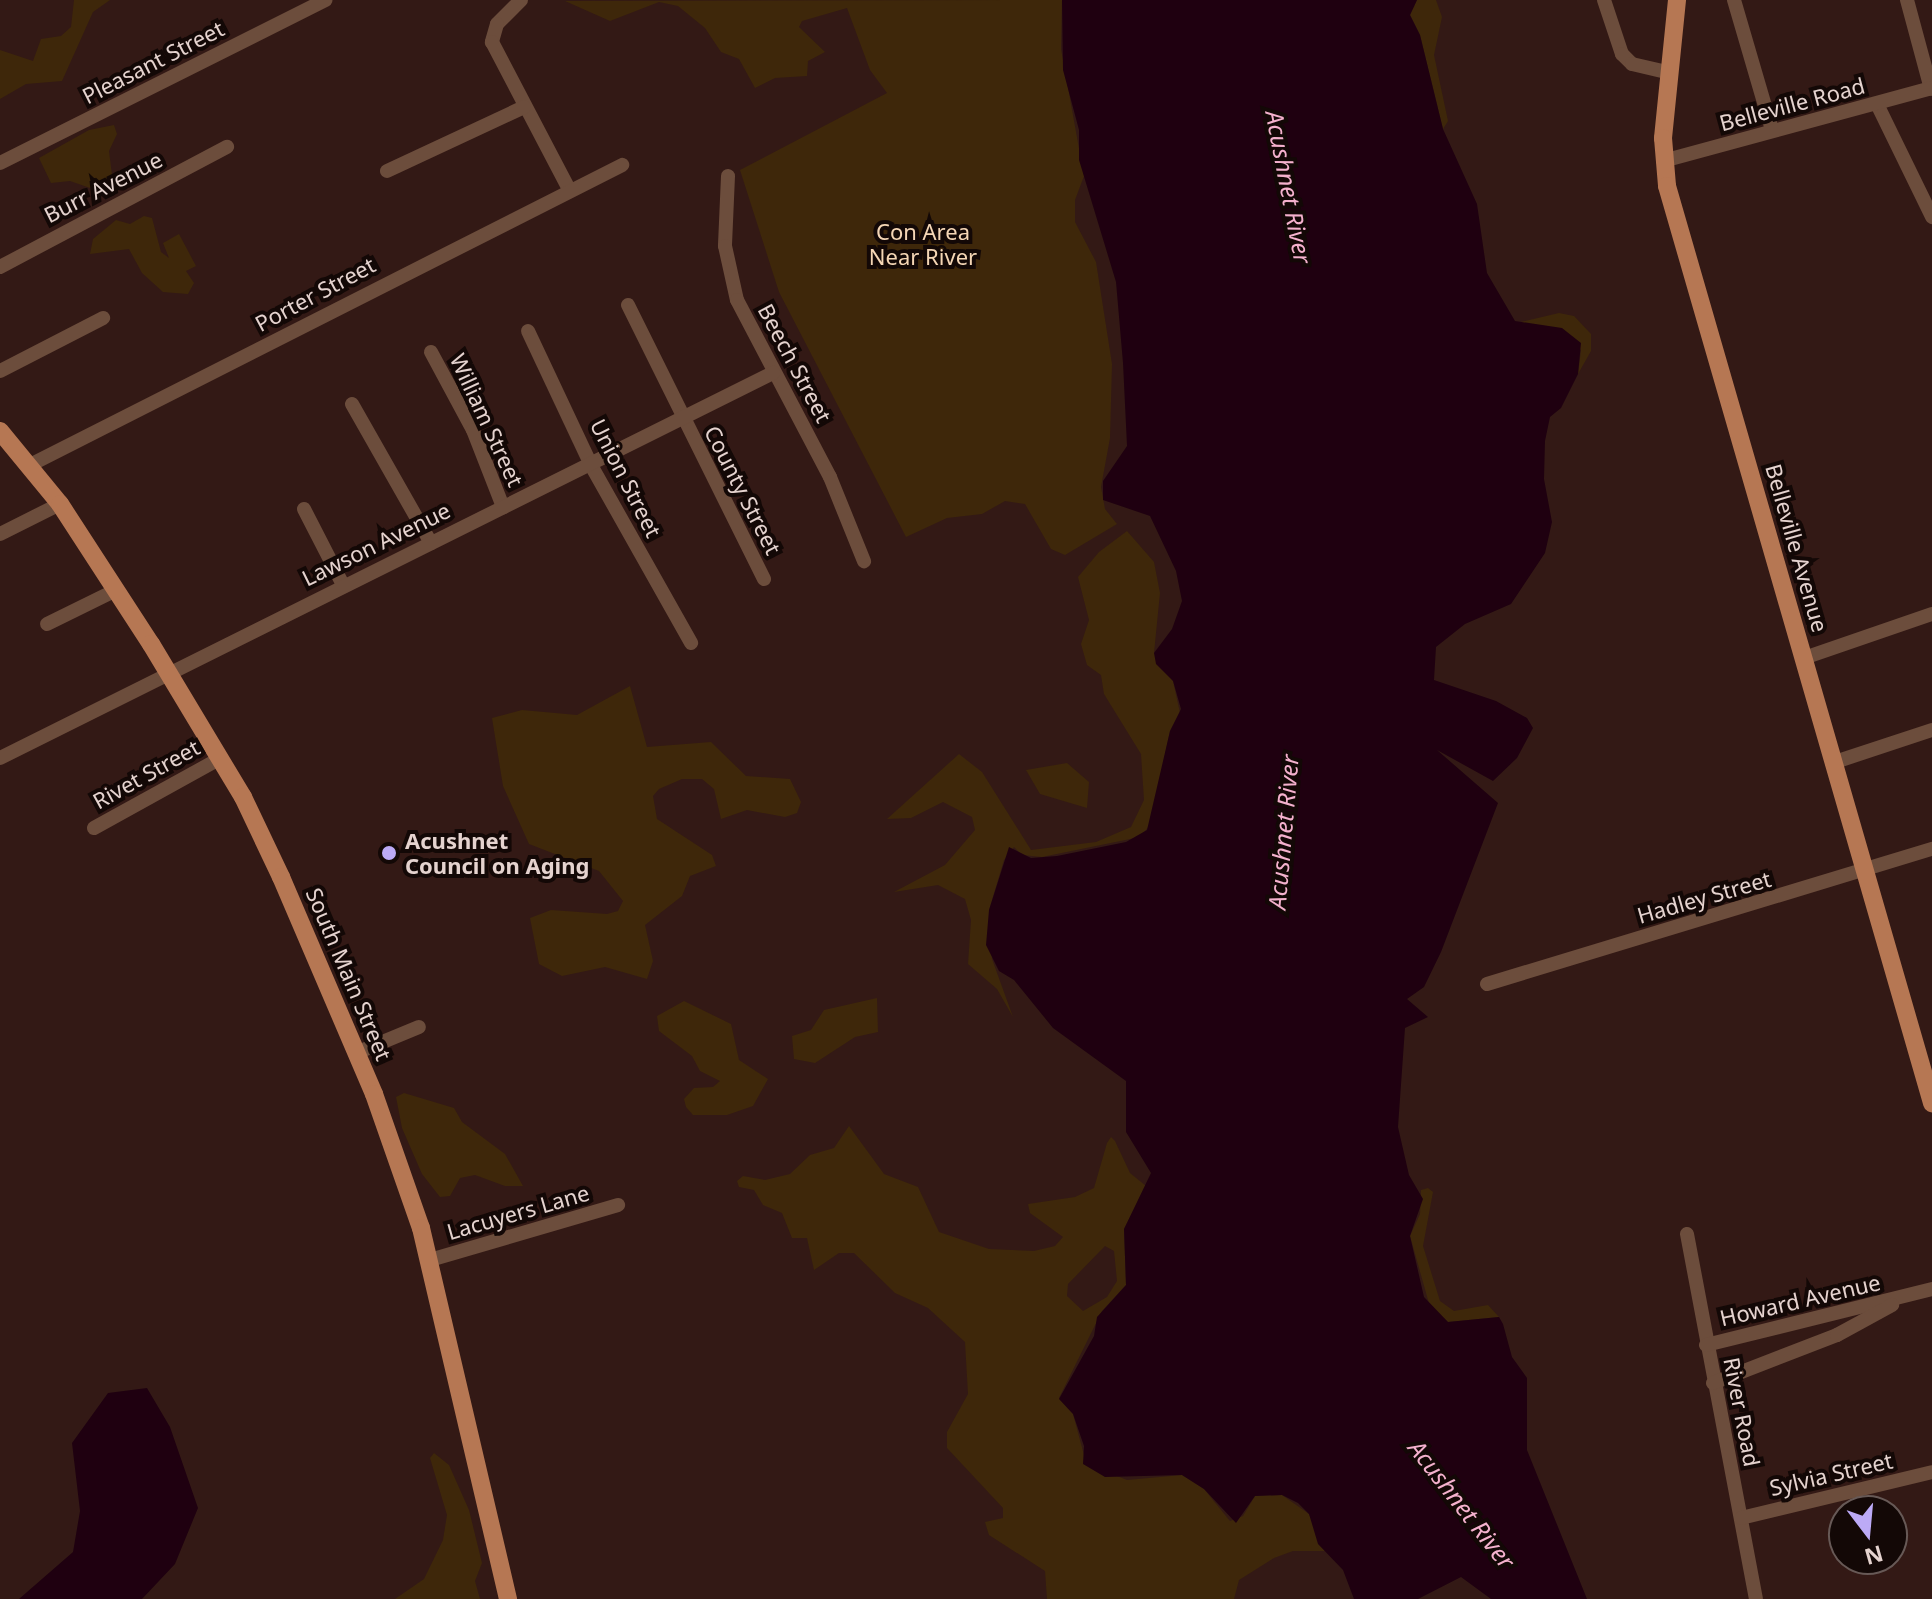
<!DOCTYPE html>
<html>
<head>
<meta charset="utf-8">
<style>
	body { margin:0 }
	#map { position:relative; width:1932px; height:1599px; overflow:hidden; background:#331915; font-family:"Noto Sans",sans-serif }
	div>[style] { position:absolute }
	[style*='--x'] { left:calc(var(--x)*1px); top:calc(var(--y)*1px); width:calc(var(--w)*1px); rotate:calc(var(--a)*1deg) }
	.green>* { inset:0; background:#3e270a }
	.water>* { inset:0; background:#1f0010 }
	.minor>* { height:14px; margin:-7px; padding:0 7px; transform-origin:7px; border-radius:7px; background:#6c4d3c }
	.major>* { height:18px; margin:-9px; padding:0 9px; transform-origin:9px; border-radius:9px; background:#b67753 }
	.dots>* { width:22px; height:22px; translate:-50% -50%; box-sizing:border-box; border:4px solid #130806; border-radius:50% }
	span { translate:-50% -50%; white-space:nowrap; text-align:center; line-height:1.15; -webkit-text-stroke:8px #130806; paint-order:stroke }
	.street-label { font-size:22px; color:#e5d3cf }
	.park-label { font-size:22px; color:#f5d6b5 }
	.poi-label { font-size:22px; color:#e5d3cf; font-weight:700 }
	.left { translate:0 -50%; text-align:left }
	.water-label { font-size:24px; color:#f4b1cd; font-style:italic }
	.north { position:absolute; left:1828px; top:1495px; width:80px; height:80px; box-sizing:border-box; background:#130806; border:2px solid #675956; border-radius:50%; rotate:164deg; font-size:22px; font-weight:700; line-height:32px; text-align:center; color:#e5d3cf }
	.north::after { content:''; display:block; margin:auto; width:28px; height:36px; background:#bcaaf6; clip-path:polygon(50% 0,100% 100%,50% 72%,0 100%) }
</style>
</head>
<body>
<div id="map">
	<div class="green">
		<i style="clip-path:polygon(74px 0,110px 0,93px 12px,62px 81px,26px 84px,0 99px,0 50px,33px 61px,41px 39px,61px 36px,71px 27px)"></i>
		<i style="clip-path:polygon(1062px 0,1061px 49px,1084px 176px,1075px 200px,1075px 222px,1096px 262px,1112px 364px,1110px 438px,1101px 487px,1105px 509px,1117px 524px,1065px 555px,1051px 549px,1025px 504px,1005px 501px,982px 514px,947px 518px,906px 537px,779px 292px,740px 170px,887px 93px,870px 70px,847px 8px,802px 21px,799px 27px,825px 52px,808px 61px,807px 76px,775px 78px,755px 88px,739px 59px,721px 52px,705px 28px,678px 6px,659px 2px,610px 21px,565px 1px)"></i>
		<i style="clip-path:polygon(1417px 0,1436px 0,1442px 17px,1434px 55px,1448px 121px,1443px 129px,1420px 35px,1410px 15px)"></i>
		<i style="clip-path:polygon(114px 125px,117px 134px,109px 151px,113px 183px,93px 189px,70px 181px,51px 183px,39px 158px,89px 130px)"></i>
		<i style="clip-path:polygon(144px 216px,152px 218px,161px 252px,169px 258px,163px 243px,179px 234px,196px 266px,186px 271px,194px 283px,188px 294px,163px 292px,142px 273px,129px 249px,90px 254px,93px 239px,116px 220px,130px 224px)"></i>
		<i style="clip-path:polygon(1559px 313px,1574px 316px,1591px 334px,1591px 351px,1578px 374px,1581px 350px,1521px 322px)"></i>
		<i style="clip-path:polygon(1127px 531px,1154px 562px,1160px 593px,1154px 653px,1173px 681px,1180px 713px,1170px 731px,1150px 825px,1140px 837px,1042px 857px,1022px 855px,1014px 847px,1004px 860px,989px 910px,992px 959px,1013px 1017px,997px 989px,968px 964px,971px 920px,965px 899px,938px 885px,894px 892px,945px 865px,975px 830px,972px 817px,943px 802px,911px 818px,887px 819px,959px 754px,982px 772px,1031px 850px,1096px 842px,1131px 827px,1144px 800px,1141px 754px,1104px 694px,1101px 675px,1087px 665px,1081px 644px,1089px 620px,1078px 577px,1099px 552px)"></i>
		<i style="clip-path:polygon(630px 686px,647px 747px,711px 742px,746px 776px,790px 779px,801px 802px,797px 813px,785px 817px,747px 810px,721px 819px,714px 789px,702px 779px,682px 779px,659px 789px,653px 796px,657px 819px,712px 855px,716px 866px,690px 876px,682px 896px,645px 925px,653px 961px,647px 979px,605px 967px,562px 976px,539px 964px,530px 918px,551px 910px,607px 914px,618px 911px,623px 901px,599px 871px,529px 844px,503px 786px,492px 718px,522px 710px,577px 715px)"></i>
		<i style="clip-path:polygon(1067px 763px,1089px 782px,1087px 808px,1040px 794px,1026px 770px)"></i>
		<i style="clip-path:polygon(877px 998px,878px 1032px,855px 1037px,815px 1063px,794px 1059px,792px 1036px,811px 1030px,824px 1010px)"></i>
		<i style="clip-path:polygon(684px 1001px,731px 1024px,739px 1060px,768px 1079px,753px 1106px,727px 1115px,693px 1115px,686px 1107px,684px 1099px,694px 1088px,713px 1087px,720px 1081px,700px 1071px,692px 1056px,659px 1031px,657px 1016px)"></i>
		<i style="clip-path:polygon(404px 1093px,454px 1108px,462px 1122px,505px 1154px,523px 1186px,505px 1186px,475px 1175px,460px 1178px,450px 1196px,440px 1197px,422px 1174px,402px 1128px,396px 1097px)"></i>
		<i style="clip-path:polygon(evenodd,849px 1126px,884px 1174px,918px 1187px,939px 1232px,989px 1249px,1034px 1251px,1055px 1246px,1063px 1237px,1030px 1213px,1028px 1204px,1075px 1197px,1094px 1188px,1107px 1143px,1111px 1137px,1115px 1141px,1130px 1173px,1146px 1186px,1124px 1229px,1126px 1285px,1102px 1311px,1059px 1398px,1073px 1414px,1084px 1455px,1102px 1470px,1127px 1480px,1182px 1475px,1204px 1489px,1230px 1521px,1243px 1516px,1255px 1496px,1282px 1495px,1309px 1514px,1325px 1551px,1293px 1551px,1274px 1558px,1239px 1580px,1234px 1599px,1047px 1599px,1045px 1571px,989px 1535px,985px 1522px,1003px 1518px,1003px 1508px,947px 1448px,947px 1432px,968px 1394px,965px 1342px,928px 1308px,895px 1293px,854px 1253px,839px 1253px,814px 1270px,807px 1238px,792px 1238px,782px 1213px,763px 1205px,754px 1190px,739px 1187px,737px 1181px,743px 1176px,765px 1180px,790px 1174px,810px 1155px,834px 1148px,849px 1126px,1105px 1246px,1114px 1251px,1117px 1281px,1107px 1297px,1083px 1311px,1067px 1296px,1068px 1284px,1105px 1246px)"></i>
		<i style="clip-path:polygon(1428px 1188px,1433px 1192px,1423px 1246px,1440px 1301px,1454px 1311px,1488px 1305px,1499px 1317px,1448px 1322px,1430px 1307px,1410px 1236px,1420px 1214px,1421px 1190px)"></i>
		<i style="clip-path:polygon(434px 1453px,449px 1465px,469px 1510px,482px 1563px,475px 1581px,480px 1599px,395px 1599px,424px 1579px,443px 1540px,447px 1515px,430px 1458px)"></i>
	</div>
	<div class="water">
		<i style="clip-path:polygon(1062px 0,1417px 0,1410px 15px,1420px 35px,1443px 129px,1477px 204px,1487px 273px,1515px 321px,1562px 328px,1581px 343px,1578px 374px,1561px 408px,1550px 417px,1545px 441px,1544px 479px,1552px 522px,1545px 553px,1511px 604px,1465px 624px,1436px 647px,1434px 680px,1496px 701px,1527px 718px,1533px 728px,1517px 758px,1493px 781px,1437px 750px,1498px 803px,1441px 952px,1424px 987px,1407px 999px,1428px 1017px,1405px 1028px,1398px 1127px,1409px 1175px,1423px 1199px,1410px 1236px,1424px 1297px,1448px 1322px,1499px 1317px,1503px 1324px,1512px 1357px,1527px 1378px,1527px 1450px,1587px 1599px,1491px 1599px,1461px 1577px,1418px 1599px,1354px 1599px,1343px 1570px,1318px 1544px,1309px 1514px,1298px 1503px,1282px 1495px,1255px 1496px,1236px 1523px,1204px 1489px,1182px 1475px,1105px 1477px,1083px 1464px,1084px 1446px,1073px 1414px,1059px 1399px,1094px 1336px,1097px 1317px,1126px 1285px,1124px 1229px,1151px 1173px,1126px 1132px,1126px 1081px,1053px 1028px,1014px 980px,999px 971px,986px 945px,989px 910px,1009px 847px,1031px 858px,1057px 856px,1126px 842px,1147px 830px,1170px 731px,1181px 709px,1173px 681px,1156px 664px,1154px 653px,1172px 629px,1182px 601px,1176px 571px,1150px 516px,1103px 500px,1103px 481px,1127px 446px,1123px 363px,1116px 282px,1079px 160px,1079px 130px,1063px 70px)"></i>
		<i style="clip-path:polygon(147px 1388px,170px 1427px,198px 1508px,175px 1564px,142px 1599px,19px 1599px,73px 1552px,80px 1511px,72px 1443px,108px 1393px)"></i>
	</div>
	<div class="minor">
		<i style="--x:521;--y:0;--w:34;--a:135"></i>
		<i style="--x:497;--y:24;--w:19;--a:106"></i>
		<i style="--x:492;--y:42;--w:166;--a:62.4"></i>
		<i style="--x:1604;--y:0;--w:57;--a:71.6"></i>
		<i style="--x:1622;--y:54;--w:14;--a:45"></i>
		<i style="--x:1632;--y:64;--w:37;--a:13"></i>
		<i style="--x:1734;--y:0;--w:135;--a:73.7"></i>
		<i style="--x:1907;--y:0;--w:92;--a:74.9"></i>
		<i style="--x:1877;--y:104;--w:126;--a:64"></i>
		<i style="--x:1663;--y:161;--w:279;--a:-15.2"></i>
		<i style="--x:0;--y:163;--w:364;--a:-26.6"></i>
		<i style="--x:387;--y:171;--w:151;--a:-25"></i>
		<i style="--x:728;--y:176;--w:70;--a:92.5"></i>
		<i style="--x:725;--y:246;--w:55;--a:77.5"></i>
		<i style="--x:737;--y:300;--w:200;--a:62.3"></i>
		<i style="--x:830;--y:477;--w:91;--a:68"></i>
		<i style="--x:0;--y:267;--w:257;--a:-27.9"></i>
		<i style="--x:628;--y:305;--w:306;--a:63.6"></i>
		<i style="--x:528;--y:331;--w:150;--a:64.8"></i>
		<i style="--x:592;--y:467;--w:202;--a:60.6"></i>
		<i style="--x:431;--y:352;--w:89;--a:61.7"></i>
		<i style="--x:473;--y:430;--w:83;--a:68.7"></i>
		<i style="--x:0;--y:371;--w:116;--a:-27.2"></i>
		<i style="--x:352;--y:404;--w:160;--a:60.4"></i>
		<i style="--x:30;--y:465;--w:664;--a:-26.87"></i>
		<i style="--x:304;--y:509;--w:85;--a:62.8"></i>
		<i style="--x:0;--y:534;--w:67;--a:-26.6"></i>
		<i style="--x:47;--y:624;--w:77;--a:-26.2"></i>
		<i style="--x:1804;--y:658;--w:135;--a:-19"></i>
		<i style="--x:0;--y:758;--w:864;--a:-26.48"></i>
		<i style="--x:1832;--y:763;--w:105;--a:-18.3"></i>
		<i style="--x:94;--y:828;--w:145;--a:-28.9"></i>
		<i style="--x:1487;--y:984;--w:465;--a:-16.9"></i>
		<i style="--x:356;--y:1053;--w:68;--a:-22.4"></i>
		<i style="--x:1687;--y:1234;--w:371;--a:79.3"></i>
		<i style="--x:430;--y:1260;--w:196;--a:-16.3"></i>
		<i style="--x:1706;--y:1345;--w:233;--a:-13.9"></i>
		<i style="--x:1713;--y:1383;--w:133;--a:-21.2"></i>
		<i style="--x:1837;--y:1335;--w:63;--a:-28.6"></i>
		<i style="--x:1741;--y:1518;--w:196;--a:-13.5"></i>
	</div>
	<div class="major">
		<i style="--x:1677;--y:0;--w:139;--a:95.8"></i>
		<i style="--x:1663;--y:138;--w:48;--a:85.2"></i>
		<i style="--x:1667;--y:186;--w:955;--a:73.88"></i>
		<i style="--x:0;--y:431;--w:94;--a:50.6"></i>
		<i style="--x:60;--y:504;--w:167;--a:57"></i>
		<i style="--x:151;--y:644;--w:179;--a:59"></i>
		<i style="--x:243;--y:797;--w:89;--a:64.6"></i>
		<i style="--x:281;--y:877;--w:236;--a:66.8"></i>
		<i style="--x:374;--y:1094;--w:142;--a:70.7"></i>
		<i style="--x:421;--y:1228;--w:381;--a:76.8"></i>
	</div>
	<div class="dots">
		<i style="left:389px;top:853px;background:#bcaaf6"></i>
	</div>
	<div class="street-label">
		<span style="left:153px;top:62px;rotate:-27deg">Pleasant Street</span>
		<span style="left:1792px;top:104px;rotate:-15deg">Belleville Road</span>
		<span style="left:103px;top:187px;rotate:-27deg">Burr Avenue</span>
		<span style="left:315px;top:294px;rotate:-28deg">Porter Street</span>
		<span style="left:795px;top:363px;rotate:62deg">Beech Street</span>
		<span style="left:487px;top:420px;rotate:65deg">William Street</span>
		<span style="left:626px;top:478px;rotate:63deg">Union Street</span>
		<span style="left:743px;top:490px;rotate:63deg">County Street</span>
		<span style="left:376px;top:544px;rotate:-26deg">Lawson Avenue</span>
		<span style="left:1797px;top:548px;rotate:74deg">Belleville Avenue</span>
		<span style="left:146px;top:774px;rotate:-29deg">Rivet Street</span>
		<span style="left:1704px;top:897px;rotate:-16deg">Hadley Street</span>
		<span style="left:349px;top:974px;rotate:67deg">South Main Street</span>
		<span style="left:518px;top:1212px;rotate:-16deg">Lacuyers Lane</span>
		<span style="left:1800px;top:1300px;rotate:-13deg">Howard Avenue</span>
		<span style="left:1742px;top:1412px;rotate:79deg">River Road</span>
		<span style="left:1831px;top:1474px;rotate:-13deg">Sylvia Street</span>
	</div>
	<div class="park-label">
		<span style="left:923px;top:244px">Con Area<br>Near River</span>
	</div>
	<div class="poi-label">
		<span class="left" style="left:405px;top:853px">Acushnet<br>Council on Aging</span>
	</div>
	<div class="water-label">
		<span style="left:1289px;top:187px;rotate:79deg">Acushnet River</span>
		<span style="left:1283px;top:832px;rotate:-85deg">Acushnet River</span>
		<span style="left:1462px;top:1504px;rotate:52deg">Acushnet River</span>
	</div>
	<div class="north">N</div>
</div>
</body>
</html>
